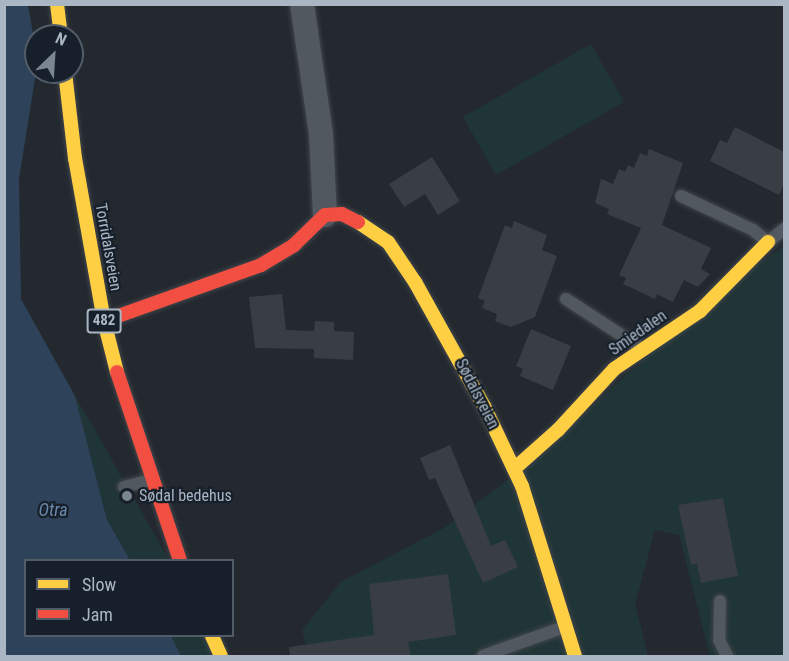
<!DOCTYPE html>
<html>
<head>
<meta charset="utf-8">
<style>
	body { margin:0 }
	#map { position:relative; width:789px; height:661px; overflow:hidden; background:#23292f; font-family:"Roboto Condensed",sans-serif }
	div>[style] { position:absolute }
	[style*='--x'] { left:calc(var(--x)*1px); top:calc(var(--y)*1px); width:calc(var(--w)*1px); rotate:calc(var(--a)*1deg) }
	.green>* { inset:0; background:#203537 }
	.water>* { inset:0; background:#2e435a }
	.building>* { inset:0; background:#383e43 }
	.roads { filter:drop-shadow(0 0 2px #40454a) drop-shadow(0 0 2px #40454a) }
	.lane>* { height:12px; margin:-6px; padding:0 6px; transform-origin:6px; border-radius:6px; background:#52585f }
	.street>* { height:24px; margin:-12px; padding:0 12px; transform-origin:12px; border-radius:12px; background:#52585f }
	.slow>* { height:14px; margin:-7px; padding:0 7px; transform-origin:7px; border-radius:7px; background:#ffcf43 }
	.jam>* { height:14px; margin:-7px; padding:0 7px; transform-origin:7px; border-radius:7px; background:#f24e42 }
	.dots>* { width:16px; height:16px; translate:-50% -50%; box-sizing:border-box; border:3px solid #17202a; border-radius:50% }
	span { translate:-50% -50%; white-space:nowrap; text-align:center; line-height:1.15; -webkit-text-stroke:4.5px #17202a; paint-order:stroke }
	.shield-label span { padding:2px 4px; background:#17202a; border:2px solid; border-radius:4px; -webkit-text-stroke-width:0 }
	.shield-label { font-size:15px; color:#aab6c4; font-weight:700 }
	.street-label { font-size:16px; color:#aab6c4 }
	.poi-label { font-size:16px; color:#aab6c4 }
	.left { translate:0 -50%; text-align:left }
	.water-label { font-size:18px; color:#6989aa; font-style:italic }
	.frame { position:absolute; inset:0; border:6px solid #aab6c4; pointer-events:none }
	.legend { position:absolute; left:24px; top:559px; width:210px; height:78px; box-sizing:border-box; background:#17202a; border:2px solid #525c68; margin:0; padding:8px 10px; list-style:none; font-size:18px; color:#aab6c4 }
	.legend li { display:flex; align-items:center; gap:12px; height:30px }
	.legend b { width:30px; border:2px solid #525c68 }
	.north { position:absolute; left:24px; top:24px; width:60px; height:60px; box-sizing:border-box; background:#17202a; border:2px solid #525c68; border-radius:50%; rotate:25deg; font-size:16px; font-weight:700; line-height:24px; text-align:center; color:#aab6c4 }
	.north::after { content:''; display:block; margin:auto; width:21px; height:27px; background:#7b8590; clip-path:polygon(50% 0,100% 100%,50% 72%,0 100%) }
</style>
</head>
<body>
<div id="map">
	<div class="green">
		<i style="clip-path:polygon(591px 44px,624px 102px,496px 175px,463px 117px)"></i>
		<i style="clip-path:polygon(784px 246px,784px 656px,710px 656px,679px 535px,655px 530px,635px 604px,648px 656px,309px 656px,302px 630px,341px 582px,444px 528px,539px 456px,714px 293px)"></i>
		<i style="clip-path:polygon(75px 396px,91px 423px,169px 560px,130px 560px,107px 520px)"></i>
		<i style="clip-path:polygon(171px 636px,211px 636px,221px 656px,181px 656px)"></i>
	</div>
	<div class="water">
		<i style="clip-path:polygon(4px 5px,28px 5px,36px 51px,36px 72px,19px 179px,21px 299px,75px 396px,107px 520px,130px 560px,26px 560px,26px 636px,171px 636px,181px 656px,5px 656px)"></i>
	</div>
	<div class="building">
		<i style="clip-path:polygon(735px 127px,784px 152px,784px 183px,779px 195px,710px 161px,720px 140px,727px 143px)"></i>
		<i style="clip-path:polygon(649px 149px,683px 163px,662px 225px,711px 248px,701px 269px,710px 274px,698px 287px,684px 280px,673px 302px,657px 294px,655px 299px,623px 284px,626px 278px,619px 275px,641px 228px,607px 214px,609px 209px,595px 203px,601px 179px,613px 184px,619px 169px,625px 172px,628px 165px,634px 168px,640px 153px,647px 156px)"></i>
		<i style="clip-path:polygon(432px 157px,460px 201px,438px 215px,425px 194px,404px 207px,389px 184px)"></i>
		<i style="clip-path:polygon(514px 221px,547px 235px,542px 250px,557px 256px,535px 317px,511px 327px,495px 321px,497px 314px,482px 308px,485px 301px,478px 298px,505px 225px,512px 228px)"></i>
		<i style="clip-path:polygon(282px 294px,286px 330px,314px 331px,315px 321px,334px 322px,334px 331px,354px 332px,353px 360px,314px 358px,314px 349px,255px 348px,249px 297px)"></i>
		<i style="clip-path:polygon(531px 329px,571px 346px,553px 390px,520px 376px,523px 369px,516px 366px)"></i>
		<i style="clip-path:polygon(450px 445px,491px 546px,505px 540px,518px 567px,483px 583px,435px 478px,429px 480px,420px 458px)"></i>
		<i style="clip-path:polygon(723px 498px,738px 576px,701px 583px,697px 564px,691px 565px,678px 505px)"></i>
		<i style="clip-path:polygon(448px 574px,456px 635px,408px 642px,411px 657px,290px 657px,289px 647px,374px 635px,369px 584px)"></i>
	</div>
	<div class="roads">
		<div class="lane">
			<i style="--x:681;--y:196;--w:80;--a:25.3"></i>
			<i style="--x:753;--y:230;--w:19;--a:39"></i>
			<i style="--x:768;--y:242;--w:21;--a:-39"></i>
			<i style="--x:566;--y:299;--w:90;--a:33.2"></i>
			<i style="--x:124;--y:487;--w:28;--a:-15"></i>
			<i style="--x:720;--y:601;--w:39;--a:91"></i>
			<i style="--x:719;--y:640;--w:18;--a:63"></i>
			<i style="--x:483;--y:656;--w:86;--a:-19.7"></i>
		</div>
		<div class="street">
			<i style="--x:302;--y:4;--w:131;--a:81.7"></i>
			<i style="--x:321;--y:134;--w:81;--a:87.2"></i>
		</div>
		<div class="slow">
			<i style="--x:57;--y:4;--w:32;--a:83"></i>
			<i style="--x:65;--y:72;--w:87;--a:83.4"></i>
			<i style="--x:75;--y:158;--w:166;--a:79.9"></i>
			<i style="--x:104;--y:321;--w:53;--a:75.7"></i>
			<i style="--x:358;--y:222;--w:36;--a:34"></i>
			<i style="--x:388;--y:242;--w:48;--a:56"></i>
			<i style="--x:415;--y:282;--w:142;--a:60.9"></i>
			<i style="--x:484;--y:406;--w:89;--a:64.6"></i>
			<i style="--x:522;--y:486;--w:178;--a:72.7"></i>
			<i style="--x:514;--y:469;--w:59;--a:-41.6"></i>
			<i style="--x:558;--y:430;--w:83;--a:-47.4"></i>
			<i style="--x:614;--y:369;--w:104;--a:-34"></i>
			<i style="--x:700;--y:311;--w:97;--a:-45.4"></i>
			<i style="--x:212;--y:636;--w:22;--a:66"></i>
		</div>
		<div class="jam">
			<i style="--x:104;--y:321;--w:167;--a:-19.6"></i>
			<i style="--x:261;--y:265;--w:39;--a:-31"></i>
			<i style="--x:294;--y:245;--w:43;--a:-44.1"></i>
			<i style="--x:325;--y:215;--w:17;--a:-3"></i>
			<i style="--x:342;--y:214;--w:18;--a:27"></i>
			<i style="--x:117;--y:372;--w:198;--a:71.5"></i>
		</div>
	</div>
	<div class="dots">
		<i style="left:127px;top:496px;background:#7b8590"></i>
	</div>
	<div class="shield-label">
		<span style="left:104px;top:321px">482</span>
	</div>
	<div class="street-label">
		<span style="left:108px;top:247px;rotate:80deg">Torridalsveien</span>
		<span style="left:638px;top:333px;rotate:-35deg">Smiedalen</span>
		<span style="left:477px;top:394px;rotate:63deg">Sødalsveien</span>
	</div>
	<div class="poi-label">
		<span class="left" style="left:139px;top:496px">Sødal bedehus</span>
	</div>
	<div class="water-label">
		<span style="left:53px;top:510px">Otra</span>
	</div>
	<div class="frame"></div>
	<ul class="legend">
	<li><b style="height:8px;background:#ffcf43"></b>Slow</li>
	<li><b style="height:8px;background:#f24e42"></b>Jam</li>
	</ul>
	<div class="north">N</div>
</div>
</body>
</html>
